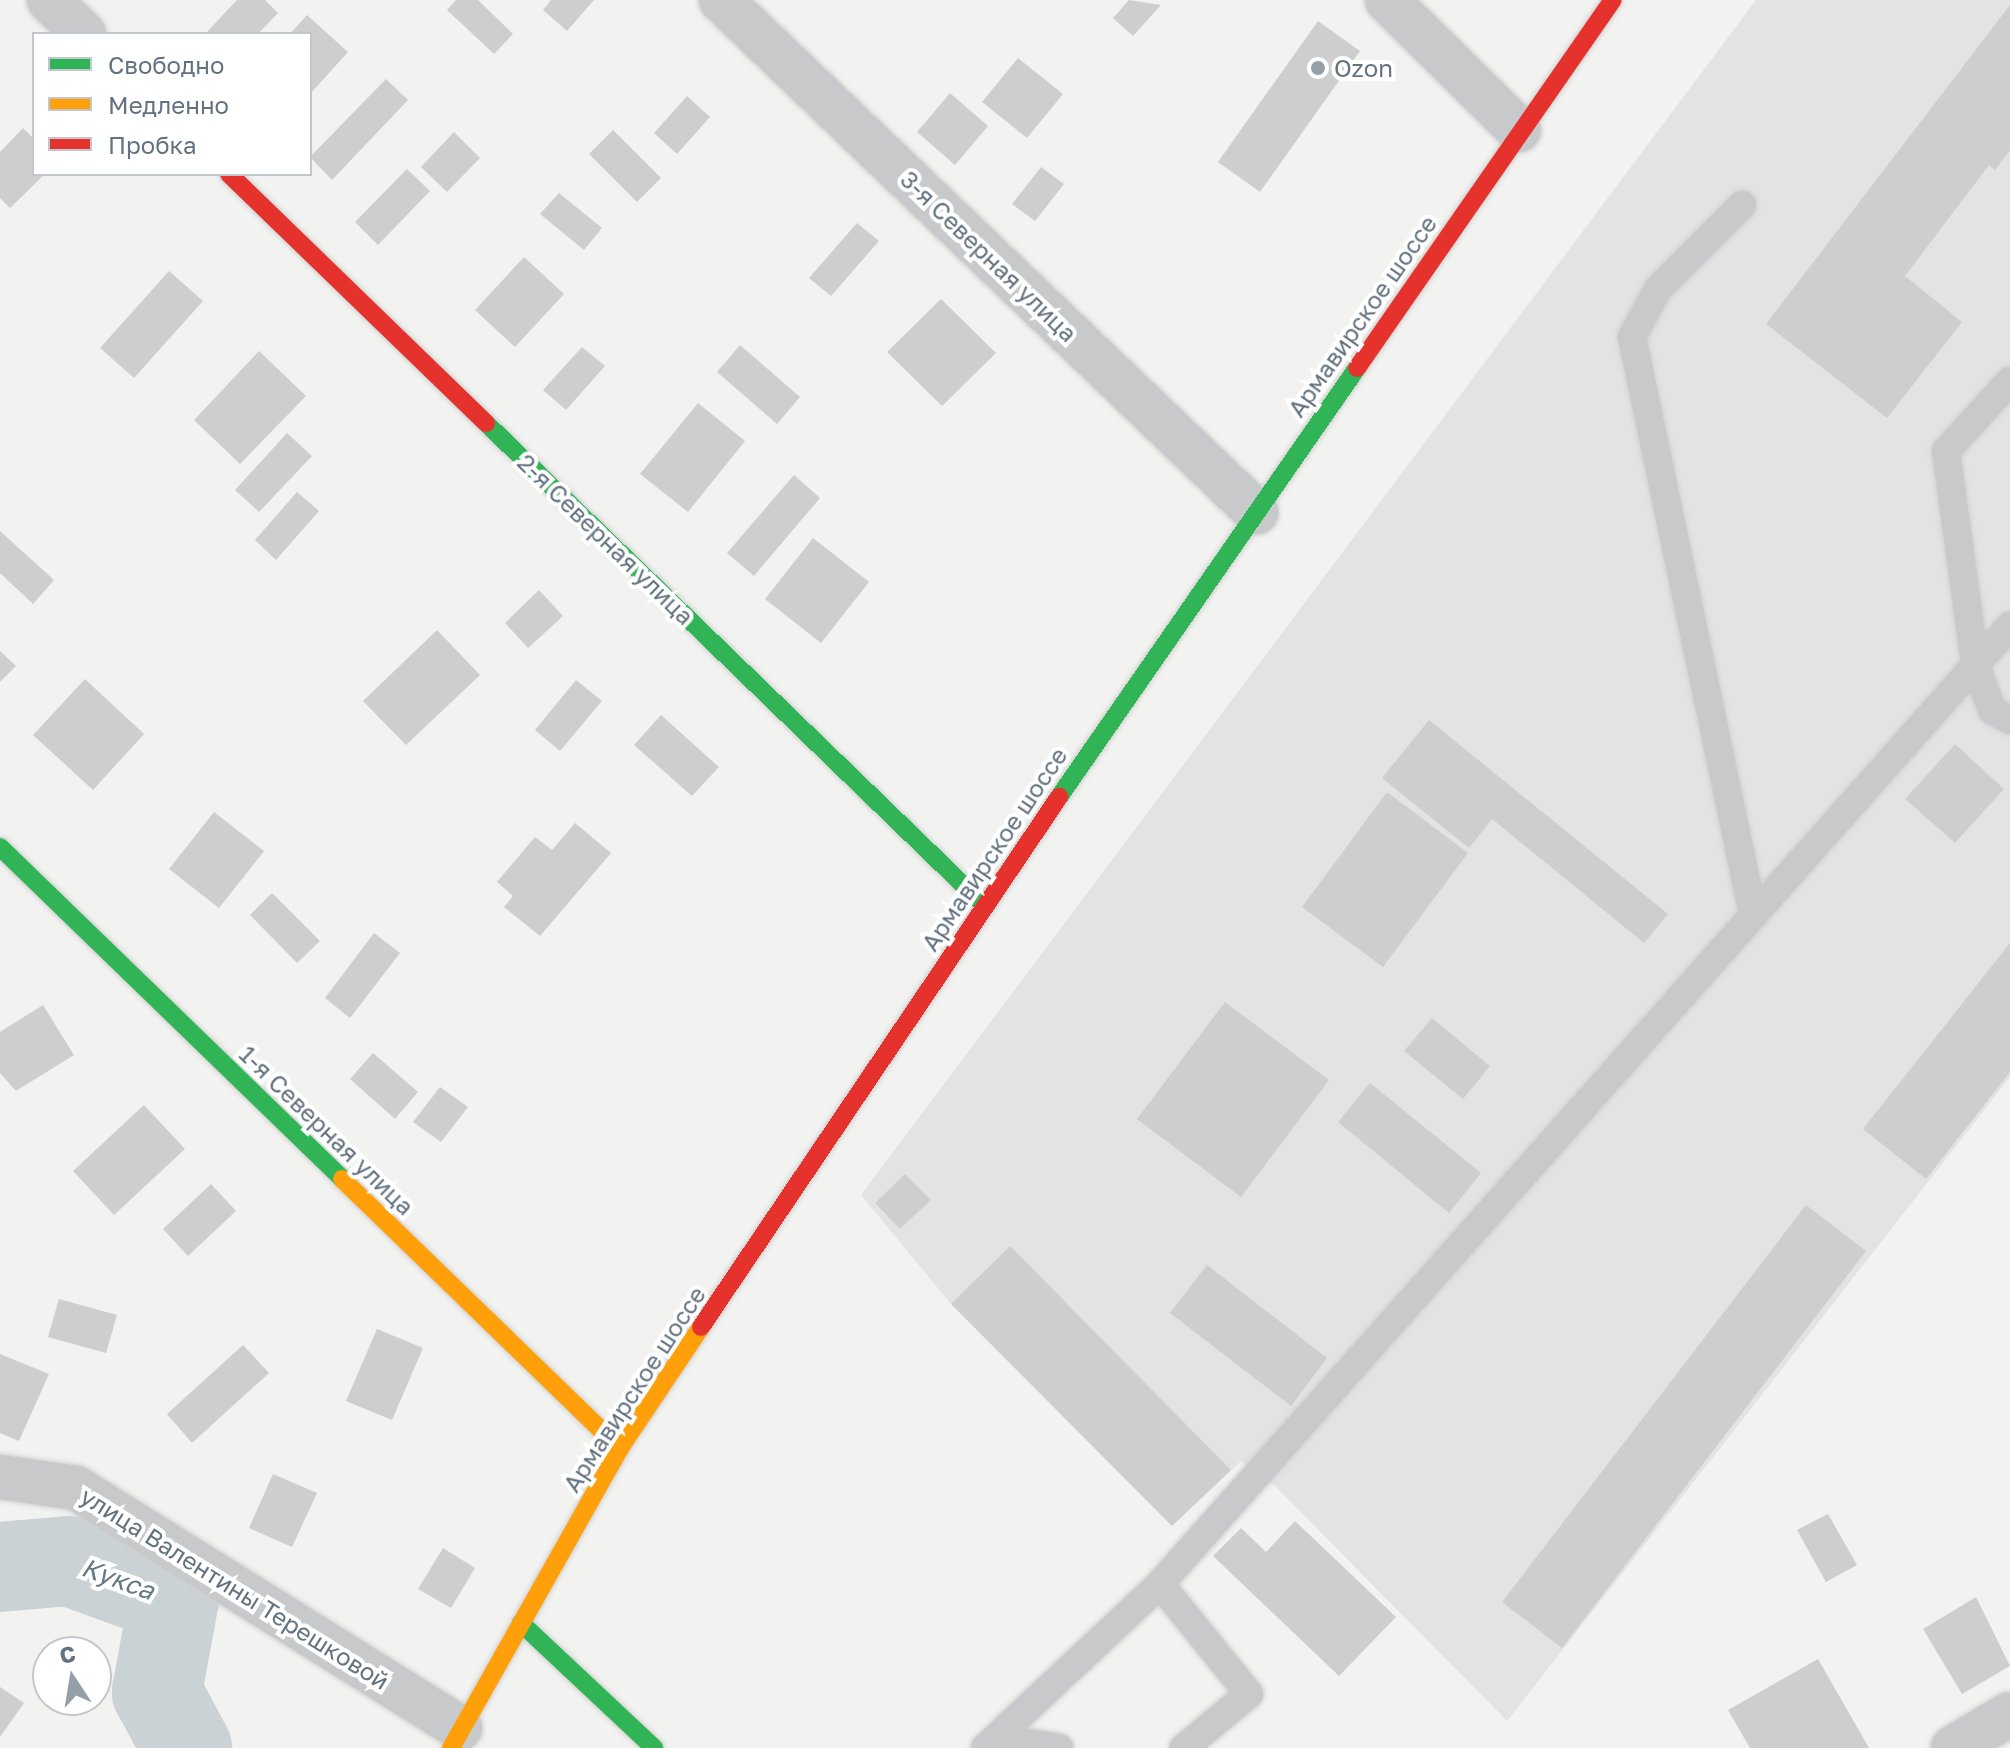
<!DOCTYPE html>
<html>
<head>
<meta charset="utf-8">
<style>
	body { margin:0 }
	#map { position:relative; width:2010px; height:1748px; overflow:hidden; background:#f2f3f0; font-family:"Golos Text",sans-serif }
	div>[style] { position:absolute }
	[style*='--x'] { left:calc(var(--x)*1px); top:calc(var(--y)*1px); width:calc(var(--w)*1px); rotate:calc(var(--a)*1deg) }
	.built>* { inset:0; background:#e2e4e3 }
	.river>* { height:90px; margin:-45px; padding:0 45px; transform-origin:45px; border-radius:45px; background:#cbd2d5 }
	.building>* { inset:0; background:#cdcecd }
	.roads { filter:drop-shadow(0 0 2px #cfd0d0) drop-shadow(0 0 2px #cfd0d0) }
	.lane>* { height:28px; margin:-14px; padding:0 14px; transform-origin:14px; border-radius:14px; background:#c8c9ca }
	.street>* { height:44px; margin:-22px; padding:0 22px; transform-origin:22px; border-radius:22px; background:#c8c9ca }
	.fast>* { height:18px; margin:-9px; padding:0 9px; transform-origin:9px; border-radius:9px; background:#30b455 }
	.slow>* { height:18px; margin:-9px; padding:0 9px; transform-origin:9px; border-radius:9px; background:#ff9f0a }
	.jam>* { height:18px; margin:-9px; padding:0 9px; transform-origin:9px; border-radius:9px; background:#e5322d }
	.dots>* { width:22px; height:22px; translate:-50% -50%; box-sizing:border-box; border:4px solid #fff; border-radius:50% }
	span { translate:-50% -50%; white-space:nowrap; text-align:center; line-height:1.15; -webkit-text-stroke:8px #fff; paint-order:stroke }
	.poi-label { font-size:24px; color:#637280 }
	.left { translate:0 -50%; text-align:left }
	.street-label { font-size:24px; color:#637280 }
	.water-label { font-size:26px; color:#637a85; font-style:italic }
	.legend { position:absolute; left:32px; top:32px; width:280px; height:144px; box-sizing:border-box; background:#fff; border:2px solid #c1c7cc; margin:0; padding:10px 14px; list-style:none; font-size:24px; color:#637280 }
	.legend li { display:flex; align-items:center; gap:16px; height:40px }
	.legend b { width:40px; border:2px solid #c1c7cc }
	.north { position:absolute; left:32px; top:1636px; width:80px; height:80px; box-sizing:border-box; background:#fff; border:2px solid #c1c7cc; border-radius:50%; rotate:348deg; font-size:22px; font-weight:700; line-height:32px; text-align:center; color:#637280 }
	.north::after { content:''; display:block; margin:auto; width:28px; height:36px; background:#959fa7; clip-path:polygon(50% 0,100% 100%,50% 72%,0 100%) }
</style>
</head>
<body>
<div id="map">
	<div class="built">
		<i style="clip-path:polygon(1756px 0,2010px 0,2010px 1077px,1507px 1721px,1275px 1486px,1241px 1461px,1172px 1526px,951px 1304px,861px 1195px)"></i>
	</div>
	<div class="river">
		<i style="--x:0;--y:1567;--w:69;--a:-5"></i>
		<i style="--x:69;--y:1561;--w:112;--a:19.9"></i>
		<i style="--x:174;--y:1599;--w:95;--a:100.4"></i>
		<i style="--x:157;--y:1692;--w:64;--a:61.8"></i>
	</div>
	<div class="building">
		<i style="clip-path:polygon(237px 0,265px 0,278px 13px,258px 34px,205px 34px)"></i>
		<i style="clip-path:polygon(456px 0,478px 0,513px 34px,494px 54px,447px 10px)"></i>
		<i style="clip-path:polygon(551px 0,594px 0,567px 31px,543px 10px)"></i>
		<i style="clip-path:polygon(1129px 0,1161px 5px,1133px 36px,1113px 18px)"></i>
		<i style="clip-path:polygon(2010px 5px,2010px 150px,1995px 170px,1989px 165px,1905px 276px,1962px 322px,1887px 418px,1766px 324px)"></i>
		<i style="clip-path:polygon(307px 15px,348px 52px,310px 94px,310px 34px,290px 34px)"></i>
		<i style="clip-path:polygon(1318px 21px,1360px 51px,1260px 192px,1218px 162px)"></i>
		<i style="clip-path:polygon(1018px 58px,1063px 94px,1027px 138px,982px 102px)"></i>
		<i style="clip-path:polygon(386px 79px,408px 100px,332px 180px,310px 157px)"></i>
		<i style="clip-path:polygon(950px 93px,988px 126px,955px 165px,917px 132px)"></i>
		<i style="clip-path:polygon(687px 96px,710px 117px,677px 154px,654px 133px)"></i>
		<i style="clip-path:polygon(23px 128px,34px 139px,34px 174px,45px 174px,10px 208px,0 198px,0 152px)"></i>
		<i style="clip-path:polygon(613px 130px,661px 178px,637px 202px,589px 154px)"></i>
		<i style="clip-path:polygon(454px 132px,480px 158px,447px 192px,421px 167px)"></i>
		<i style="clip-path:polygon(1041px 167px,1064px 184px,1035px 221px,1012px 204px)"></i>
		<i style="clip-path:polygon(407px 169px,430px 191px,378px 245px,355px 222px)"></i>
		<i style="clip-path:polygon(559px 193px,602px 228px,584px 250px,540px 214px)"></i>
		<i style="clip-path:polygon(857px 223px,879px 241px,831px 296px,809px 278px)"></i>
		<i style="clip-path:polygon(524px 257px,564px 294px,515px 347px,475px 310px)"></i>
		<i style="clip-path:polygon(169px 271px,203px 301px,134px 378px,100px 348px)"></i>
		<i style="clip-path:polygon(941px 299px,996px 353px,942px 406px,887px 352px)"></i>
		<i style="clip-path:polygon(740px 345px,800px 397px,777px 424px,717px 372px)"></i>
		<i style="clip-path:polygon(582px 347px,605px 366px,566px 410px,543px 390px)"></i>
		<i style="clip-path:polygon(259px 351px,306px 396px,240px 464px,194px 420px)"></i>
		<i style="clip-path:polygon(698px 403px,745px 441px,688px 512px,640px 474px)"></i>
		<i style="clip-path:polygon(287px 433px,312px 456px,259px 512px,235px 490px)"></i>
		<i style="clip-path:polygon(794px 475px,820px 498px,754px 576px,727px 553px)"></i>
		<i style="clip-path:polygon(297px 492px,319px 511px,276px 560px,255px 540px)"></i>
		<i style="clip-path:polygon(0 531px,54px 580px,33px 604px,0 573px)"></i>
		<i style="clip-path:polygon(813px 538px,869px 582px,821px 643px,765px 599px)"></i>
		<i style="clip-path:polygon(539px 590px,563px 616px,528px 648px,505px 623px)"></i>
		<i style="clip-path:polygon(437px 630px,480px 675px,406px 745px,363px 701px)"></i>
		<i style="clip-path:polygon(0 651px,16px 666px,0 682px)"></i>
		<i style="clip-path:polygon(85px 679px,144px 734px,93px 790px,33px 735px)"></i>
		<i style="clip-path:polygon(576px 680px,602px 701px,560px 751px,535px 730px)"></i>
		<i style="clip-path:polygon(661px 715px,719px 767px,692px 796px,634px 745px)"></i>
		<i style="clip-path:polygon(1429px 720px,1668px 914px,1644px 943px,1492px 819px,1469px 848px,1382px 778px)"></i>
		<i style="clip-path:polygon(1955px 744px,2004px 789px,1955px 843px,1905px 799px)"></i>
		<i style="clip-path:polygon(1387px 792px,1468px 853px,1383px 967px,1302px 907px)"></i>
		<i style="clip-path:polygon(214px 812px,264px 851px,219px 908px,169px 869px)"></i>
		<i style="clip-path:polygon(575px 823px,611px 853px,540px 936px,504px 907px,513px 896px,497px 882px,535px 837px,552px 850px)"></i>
		<i style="clip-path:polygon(272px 893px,320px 941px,297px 963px,250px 915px)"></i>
		<i style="clip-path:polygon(374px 933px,400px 953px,350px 1018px,325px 998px)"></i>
		<i style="clip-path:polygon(2010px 943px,2010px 1072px,1926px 1179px,1863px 1129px)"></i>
		<i style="clip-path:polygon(1225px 1002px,1329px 1080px,1241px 1197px,1137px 1119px)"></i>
		<i style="clip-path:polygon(43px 1005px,74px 1055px,16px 1091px,0 1073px,0 1032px)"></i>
		<i style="clip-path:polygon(1432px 1018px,1490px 1066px,1463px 1099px,1404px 1051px)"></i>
		<i style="clip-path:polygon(373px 1053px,418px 1092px,395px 1119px,350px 1079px)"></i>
		<i style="clip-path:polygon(1370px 1083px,1481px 1173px,1449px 1213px,1338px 1122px)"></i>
		<i style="clip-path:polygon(440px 1087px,468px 1107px,441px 1142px,413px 1122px)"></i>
		<i style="clip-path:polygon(144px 1105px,185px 1149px,114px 1215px,73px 1171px)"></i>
		<i style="clip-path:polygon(905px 1174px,931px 1200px,900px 1229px,875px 1203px)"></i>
		<i style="clip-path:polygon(211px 1184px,236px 1211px,188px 1256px,163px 1229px)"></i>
		<i style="clip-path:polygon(1806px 1205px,1866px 1251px,1562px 1648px,1502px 1602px)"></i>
		<i style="clip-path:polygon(1010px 1246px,1231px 1470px,1172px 1526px,951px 1304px)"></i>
		<i style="clip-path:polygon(1207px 1265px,1327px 1358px,1291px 1406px,1170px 1313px)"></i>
		<i style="clip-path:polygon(59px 1299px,117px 1315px,106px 1353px,48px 1337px)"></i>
		<i style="clip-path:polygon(377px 1329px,423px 1348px,392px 1420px,346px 1401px)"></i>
		<i style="clip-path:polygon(243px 1345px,269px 1373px,192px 1443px,167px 1414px)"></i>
		<i style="clip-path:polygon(0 1354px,49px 1374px,19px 1441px,0 1433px)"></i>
		<i style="clip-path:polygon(273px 1474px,317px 1493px,292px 1547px,249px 1528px)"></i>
		<i style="clip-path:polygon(1828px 1514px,1857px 1565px,1826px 1582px,1797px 1530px)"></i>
		<i style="clip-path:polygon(1295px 1521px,1396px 1617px,1339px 1676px,1213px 1556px,1241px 1528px,1266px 1552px)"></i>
		<i style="clip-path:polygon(443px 1548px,475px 1568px,451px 1608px,418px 1589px)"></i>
		<i style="clip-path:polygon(1976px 1597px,2010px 1666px,1962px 1694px,1923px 1629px)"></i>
		<i style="clip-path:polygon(1818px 1659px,1869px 1748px,1750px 1748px,1728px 1710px)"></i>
		<i style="clip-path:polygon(0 1687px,24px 1703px,0 1737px)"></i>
	</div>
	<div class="roads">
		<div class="lane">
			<i style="--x:1742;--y:205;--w:119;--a:135"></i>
			<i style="--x:1658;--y:289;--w:55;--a:118.4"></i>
			<i style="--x:1632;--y:337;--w:590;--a:78.16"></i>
			<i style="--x:2010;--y:381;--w:95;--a:132.4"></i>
			<i style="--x:1946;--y:451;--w:214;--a:82.2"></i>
			<i style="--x:1975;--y:663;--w:50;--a:70.1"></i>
			<i style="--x:1992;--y:710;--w:21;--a:29"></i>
			<i style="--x:1160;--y:1584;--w:141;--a:51"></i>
			<i style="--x:1249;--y:1694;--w:85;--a:140.3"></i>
			<i style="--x:1000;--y:1738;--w:60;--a:9.6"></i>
			<i style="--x:985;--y:1748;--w:240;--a:-43.1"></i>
			<i style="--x:1160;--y:1584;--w:1281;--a:-48.42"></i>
		</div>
		<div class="street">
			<i style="--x:49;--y:0;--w:49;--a:44.2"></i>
			<i style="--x:721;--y:0;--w:741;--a:43.74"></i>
			<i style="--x:1387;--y:0;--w:185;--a:44.6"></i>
			<i style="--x:0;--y:1477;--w:77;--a:8.2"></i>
			<i style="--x:76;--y:1488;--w:453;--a:32"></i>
			<i style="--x:1953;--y:1748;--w:66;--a:-30.8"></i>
		</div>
		<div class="fast">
			<i style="--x:486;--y:423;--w:693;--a:44.06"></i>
			<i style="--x:1059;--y:797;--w:522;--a:-55.21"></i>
			<i style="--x:0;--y:847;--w:477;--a:44.1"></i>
			<i style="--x:521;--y:1623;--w:183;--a:43.2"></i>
		</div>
		<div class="slow">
			<i style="--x:342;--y:1179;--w:387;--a:44.1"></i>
			<i style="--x:451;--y:1748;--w:344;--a:-60.6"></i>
			<i style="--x:620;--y:1448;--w:146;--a:-56.2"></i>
		</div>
		<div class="jam">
			<i style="--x:229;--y:174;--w:358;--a:44.1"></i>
			<i style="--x:1357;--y:368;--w:448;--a:-55.2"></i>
			<i style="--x:701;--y:1327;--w:640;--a:-55.96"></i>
		</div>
	</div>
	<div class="dots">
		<i style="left:1318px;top:68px;background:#959fa7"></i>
	</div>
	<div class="poi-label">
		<span class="left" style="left:1334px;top:68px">Ozon</span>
	</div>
	<div class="street-label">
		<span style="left:989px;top:256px;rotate:44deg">3-я Северная улица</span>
		<span style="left:1362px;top:316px;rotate:-55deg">Армавирское шоссе</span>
		<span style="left:606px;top:539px;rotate:44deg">2-я Северная улица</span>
		<span style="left:994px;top:849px;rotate:-56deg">Армавирское шоссе</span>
		<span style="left:327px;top:1130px;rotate:44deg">1-я Северная улица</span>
		<span style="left:634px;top:1389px;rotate:-57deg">Армавирское шоссе</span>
		<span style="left:235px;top:1588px;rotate:32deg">улица Валентины Терешковой</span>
	</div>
	<div class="water-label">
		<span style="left:118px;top:1579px;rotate:20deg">Кукса</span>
	</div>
	<ul class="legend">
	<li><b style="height:10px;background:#30b455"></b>Свободно</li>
	<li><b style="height:10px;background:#ff9f0a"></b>Медленно</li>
	<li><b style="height:10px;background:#e5322d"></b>Пробка</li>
	</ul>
	<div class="north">С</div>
</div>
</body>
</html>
